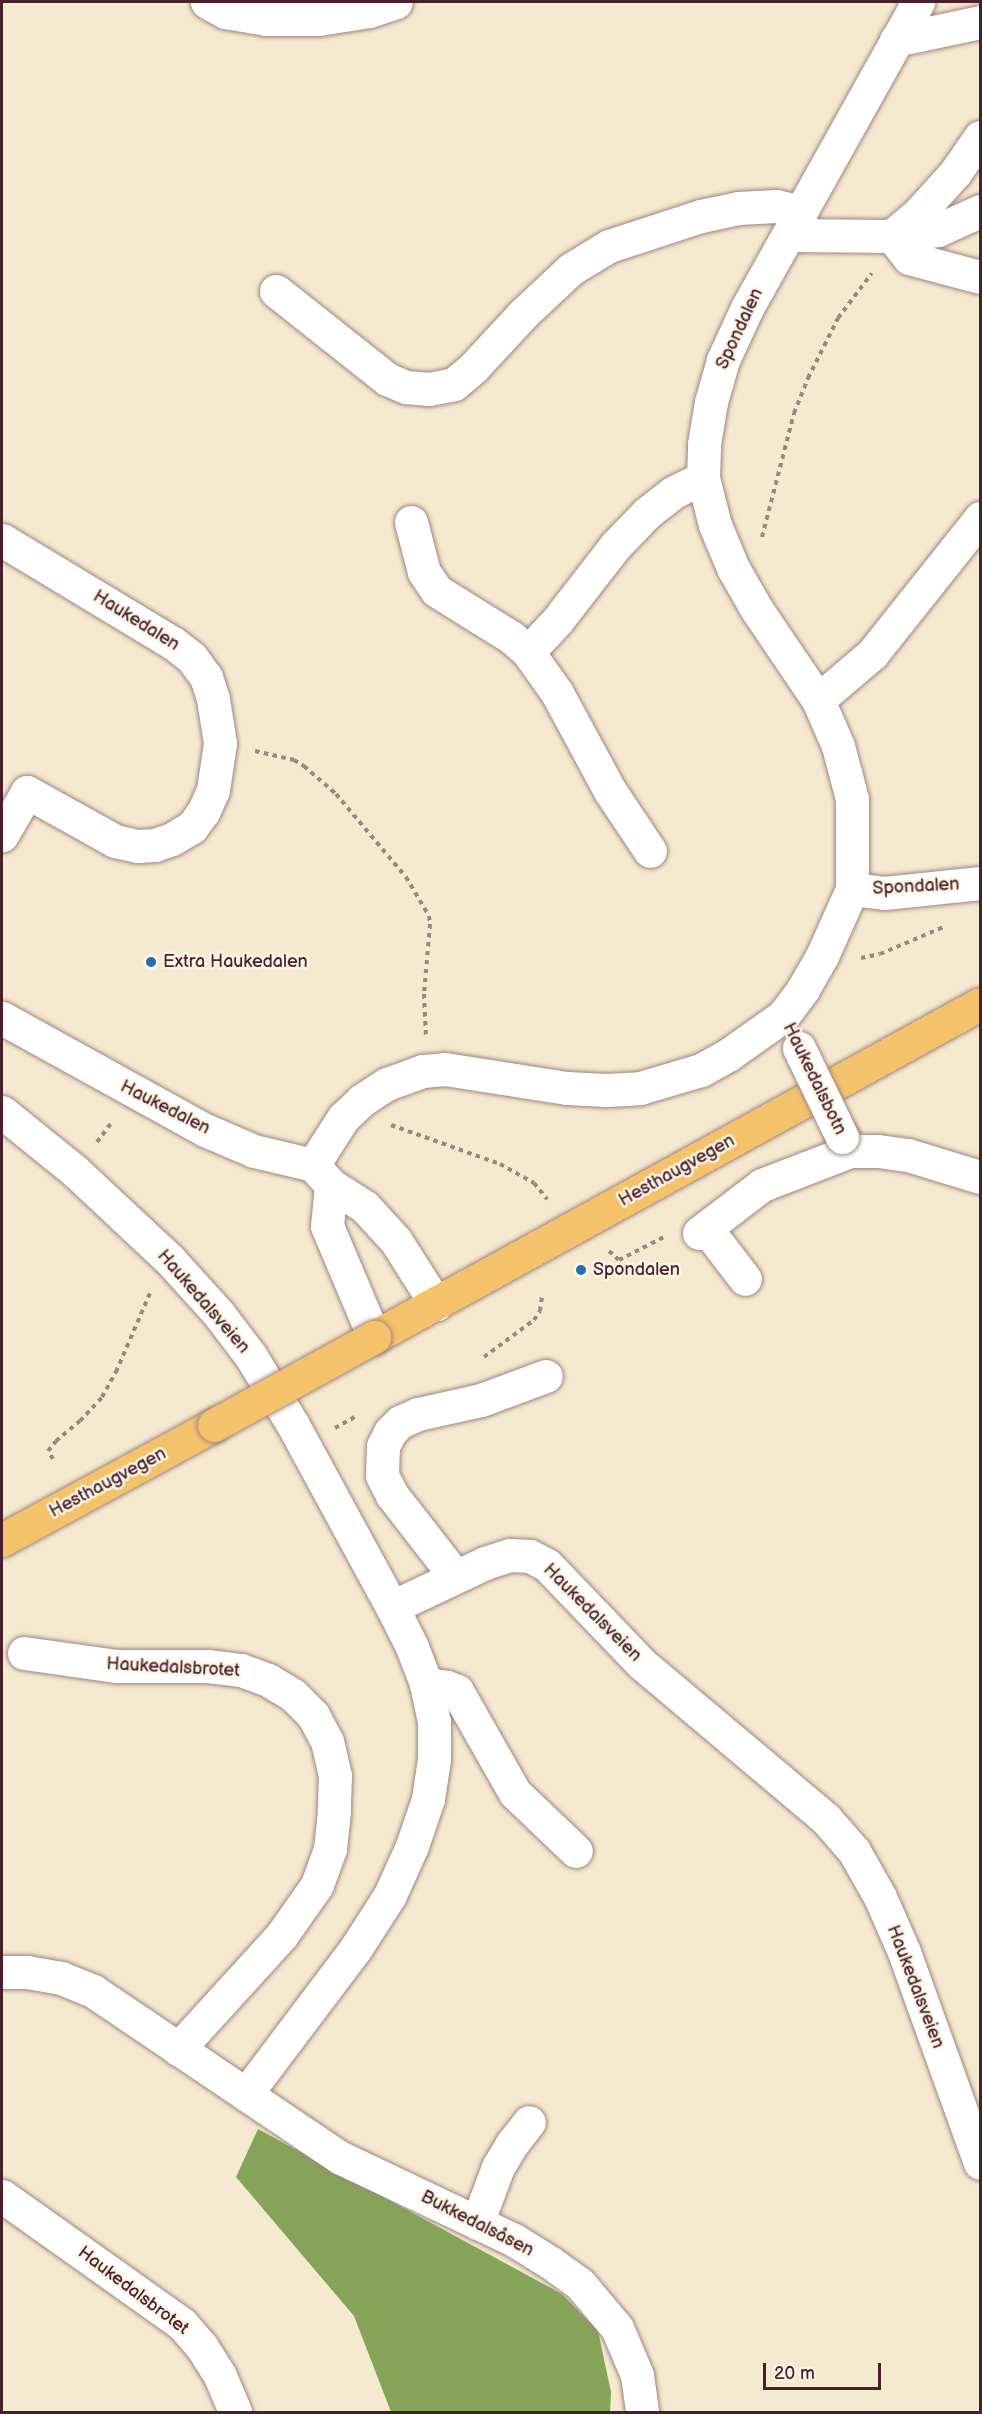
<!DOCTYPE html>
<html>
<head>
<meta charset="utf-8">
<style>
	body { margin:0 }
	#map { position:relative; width:982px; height:2414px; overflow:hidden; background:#f5e9d0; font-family:"Balsamiq Sans",sans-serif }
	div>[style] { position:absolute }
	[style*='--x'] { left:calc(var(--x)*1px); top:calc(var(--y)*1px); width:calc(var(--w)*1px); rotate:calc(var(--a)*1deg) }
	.forest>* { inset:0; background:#84a559 }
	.path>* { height:4px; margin-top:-2px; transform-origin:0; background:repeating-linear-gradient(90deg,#a0847e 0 4.5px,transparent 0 9px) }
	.roads { filter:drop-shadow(0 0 2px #a0847e) drop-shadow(0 0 2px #a0847e) }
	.minor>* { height:33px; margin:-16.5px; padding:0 16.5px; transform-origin:16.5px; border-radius:16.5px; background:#fff }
	.major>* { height:33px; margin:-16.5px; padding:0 16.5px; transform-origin:16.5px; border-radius:16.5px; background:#f4c26a }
	.bridges { filter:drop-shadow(0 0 2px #a0847e) drop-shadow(0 0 2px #a0847e) }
	.minor-bridge>* { height:33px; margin:-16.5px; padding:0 16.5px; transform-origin:16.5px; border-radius:16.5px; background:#fff }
	.major-bridge>* { height:33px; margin:-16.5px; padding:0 16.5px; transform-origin:16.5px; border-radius:16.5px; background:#f4c26a }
	.dots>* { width:16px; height:16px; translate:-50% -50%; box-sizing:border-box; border:3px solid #fcf5e5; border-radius:50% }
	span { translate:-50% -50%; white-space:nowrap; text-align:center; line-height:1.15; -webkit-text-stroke:5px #fcf5e5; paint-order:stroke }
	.street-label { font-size:18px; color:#4a1f2b }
	.poi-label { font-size:18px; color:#4a1f2b }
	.left { translate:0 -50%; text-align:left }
	.frame { position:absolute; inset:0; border:3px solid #4a1f2b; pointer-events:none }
	.scale { position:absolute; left:763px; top:2363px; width:118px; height:27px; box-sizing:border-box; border:3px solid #4a1f2b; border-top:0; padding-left:8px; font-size:18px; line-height:21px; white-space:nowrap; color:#4a1f2b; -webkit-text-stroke:4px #fcf5e5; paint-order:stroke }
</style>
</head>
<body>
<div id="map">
	<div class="forest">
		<i style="clip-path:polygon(258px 2129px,562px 2294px,598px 2331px,611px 2392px,610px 2412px,391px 2412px,354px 2316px,236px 2177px)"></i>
	</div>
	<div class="path">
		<i style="--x:762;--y:537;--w:128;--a:-75.5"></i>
		<i style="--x:794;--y:413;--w:38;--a:-68"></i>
		<i style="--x:808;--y:378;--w:67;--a:-63.4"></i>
		<i style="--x:838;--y:318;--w:56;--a:-52.9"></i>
		<i style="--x:255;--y:751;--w:40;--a:13"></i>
		<i style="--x:294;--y:760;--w:12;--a:31"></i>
		<i style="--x:304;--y:766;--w:43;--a:41.2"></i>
		<i style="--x:336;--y:794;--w:109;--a:49.9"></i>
		<i style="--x:406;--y:877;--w:45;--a:59.5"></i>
		<i style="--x:429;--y:916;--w:8;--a:83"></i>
		<i style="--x:430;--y:924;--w:70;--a:94.9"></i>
		<i style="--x:424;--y:994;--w:42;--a:87.3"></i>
		<i style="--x:861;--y:958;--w:19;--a:-12"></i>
		<i style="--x:880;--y:954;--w:72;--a:-23"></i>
		<i style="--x:391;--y:1125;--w:116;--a:19.7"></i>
		<i style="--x:500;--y:1164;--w:39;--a:29"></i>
		<i style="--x:534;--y:1183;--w:21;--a:51"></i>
		<i style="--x:97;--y:1142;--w:25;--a:-53"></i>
		<i style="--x:609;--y:1251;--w:13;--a:42"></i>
		<i style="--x:619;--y:1260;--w:51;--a:-27.1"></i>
		<i style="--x:484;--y:1357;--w:62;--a:-36.5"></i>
		<i style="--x:534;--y:1320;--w:11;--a:-56"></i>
		<i style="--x:540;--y:1311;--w:15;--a:-82"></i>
		<i style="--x:335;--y:1428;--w:23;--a:-29"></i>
		<i style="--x:53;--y:1459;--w:9;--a:-122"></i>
		<i style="--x:48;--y:1451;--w:13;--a:-51"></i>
		<i style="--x:56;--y:1441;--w:31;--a:-40"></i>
		<i style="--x:80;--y:1421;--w:33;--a:-47"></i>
		<i style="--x:102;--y:1397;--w:29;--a:-61"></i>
		<i style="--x:116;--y:1372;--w:86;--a:-66.7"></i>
	</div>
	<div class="roads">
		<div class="minor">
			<i style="--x:207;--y:2;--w:21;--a:29"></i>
			<i style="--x:225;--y:12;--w:42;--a:9.7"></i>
			<i style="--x:266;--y:19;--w:53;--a:0"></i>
			<i style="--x:319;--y:19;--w:51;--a:-9.1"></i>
			<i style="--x:369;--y:11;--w:28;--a:-18"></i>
			<i style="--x:896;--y:40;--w:86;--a:-12.1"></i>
			<i style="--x:980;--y:137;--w:44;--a:124.8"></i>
			<i style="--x:955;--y:173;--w:55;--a:132.1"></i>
			<i style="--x:918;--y:214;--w:34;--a:140"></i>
			<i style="--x:892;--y:236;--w:28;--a:52"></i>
			<i style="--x:909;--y:258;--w:73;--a:15"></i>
			<i style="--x:788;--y:235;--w:104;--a:0.6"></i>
			<i style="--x:892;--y:236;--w:46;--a:-7.4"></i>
			<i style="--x:938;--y:230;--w:46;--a:-24.3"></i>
			<i style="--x:276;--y:291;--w:142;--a:38.4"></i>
			<i style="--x:387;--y:379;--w:21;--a:23"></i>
			<i style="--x:406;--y:387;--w:23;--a:5"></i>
			<i style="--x:429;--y:389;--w:25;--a:-11"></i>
			<i style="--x:454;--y:384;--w:25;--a:-40"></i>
			<i style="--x:473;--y:368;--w:75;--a:-47.2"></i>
			<i style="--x:524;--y:313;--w:64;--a:-43.1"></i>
			<i style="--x:571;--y:269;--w:44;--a:-31.2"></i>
			<i style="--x:609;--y:246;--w:97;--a:-18.1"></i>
			<i style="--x:701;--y:216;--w:38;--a:-12"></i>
			<i style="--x:738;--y:208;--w:38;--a:-3"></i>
			<i style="--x:776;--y:206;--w:26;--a:13"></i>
			<i style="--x:411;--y:522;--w:52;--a:75.4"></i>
			<i style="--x:424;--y:572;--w:23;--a:56"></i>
			<i style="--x:437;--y:591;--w:87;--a:31.9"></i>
			<i style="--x:511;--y:637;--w:23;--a:41"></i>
			<i style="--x:528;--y:652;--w:50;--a:54.7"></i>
			<i style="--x:557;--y:693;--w:111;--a:61.6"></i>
			<i style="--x:610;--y:791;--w:72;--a:56.3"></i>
			<i style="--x:2;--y:540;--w:200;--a:31.1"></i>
			<i style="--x:173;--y:643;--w:24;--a:38"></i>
			<i style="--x:192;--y:658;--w:24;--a:54"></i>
			<i style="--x:206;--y:677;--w:23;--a:72"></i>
			<i style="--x:213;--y:699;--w:45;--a:81"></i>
			<i style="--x:220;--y:743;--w:48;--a:98.5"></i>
			<i style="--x:213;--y:790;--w:24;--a:114"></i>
			<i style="--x:203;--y:812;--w:19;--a:126"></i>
			<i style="--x:192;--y:827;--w:23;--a:149"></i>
			<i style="--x:172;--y:839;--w:18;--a:161"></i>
			<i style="--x:155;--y:845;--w:18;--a:177"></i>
			<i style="--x:137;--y:846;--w:23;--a:-167"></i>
			<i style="--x:115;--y:841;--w:101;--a:-150.9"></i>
			<i style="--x:27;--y:792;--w:50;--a:120.2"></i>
			<i style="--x:528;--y:652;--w:42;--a:-46.9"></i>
			<i style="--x:557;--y:621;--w:96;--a:-52.2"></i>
			<i style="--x:616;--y:545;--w:45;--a:-45.9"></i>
			<i style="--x:647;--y:513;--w:34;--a:-38"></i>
			<i style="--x:674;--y:492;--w:32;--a:-26"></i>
			<i style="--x:818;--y:700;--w:71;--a:-40.4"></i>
			<i style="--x:872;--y:654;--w:174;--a:-51.5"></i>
			<i style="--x:852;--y:889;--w:32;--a:7"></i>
			<i style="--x:884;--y:893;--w:97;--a:-5.9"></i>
			<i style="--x:2;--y:1018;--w:232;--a:28.9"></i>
			<i style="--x:205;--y:1130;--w:53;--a:23.2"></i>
			<i style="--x:254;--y:1151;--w:61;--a:13.3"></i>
			<i style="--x:313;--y:1165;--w:27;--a:48"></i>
			<i style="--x:331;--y:1185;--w:40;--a:32.9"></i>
			<i style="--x:365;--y:1207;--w:46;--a:47.6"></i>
			<i style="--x:396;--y:1241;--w:75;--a:57.6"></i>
			<i style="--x:2;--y:1112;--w:95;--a:39"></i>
			<i style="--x:76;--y:1172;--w:129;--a:43.1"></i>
			<i style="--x:170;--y:1260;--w:72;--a:47.8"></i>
			<i style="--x:218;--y:1313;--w:53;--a:52.7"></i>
			<i style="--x:250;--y:1355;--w:82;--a:58.4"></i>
			<i style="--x:293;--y:1425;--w:207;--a:61.5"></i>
			<i style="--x:392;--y:1607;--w:45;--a:63.4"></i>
			<i style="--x:412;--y:1647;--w:40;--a:69"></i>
			<i style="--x:426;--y:1684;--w:38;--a:78"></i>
			<i style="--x:434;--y:1721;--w:38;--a:90"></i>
			<i style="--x:434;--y:1759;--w:40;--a:98.5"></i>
			<i style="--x:428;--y:1799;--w:50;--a:108.8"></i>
			<i style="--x:412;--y:1846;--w:54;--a:114.2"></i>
			<i style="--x:390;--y:1895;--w:63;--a:122.7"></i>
			<i style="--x:356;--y:1948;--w:183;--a:127"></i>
			<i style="--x:842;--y:1137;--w:16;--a:60"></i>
			<i style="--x:850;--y:1151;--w:28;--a:0"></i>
			<i style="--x:878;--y:1151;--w:30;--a:8"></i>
			<i style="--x:908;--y:1155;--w:75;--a:17"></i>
			<i style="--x:313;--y:1165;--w:56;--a:-57.4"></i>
			<i style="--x:343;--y:1118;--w:26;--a:-43"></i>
			<i style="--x:362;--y:1100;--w:30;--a:-33"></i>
			<i style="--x:387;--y:1084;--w:38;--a:-20"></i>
			<i style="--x:423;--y:1071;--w:22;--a:-5"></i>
			<i style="--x:445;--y:1069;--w:123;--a:8.9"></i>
			<i style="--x:567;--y:1088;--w:39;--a:3"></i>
			<i style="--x:606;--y:1090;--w:34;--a:-3"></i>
			<i style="--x:640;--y:1088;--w:64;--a:-16.4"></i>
			<i style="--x:701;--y:1070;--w:31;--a:-29"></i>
			<i style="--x:728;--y:1055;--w:67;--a:-35.3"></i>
			<i style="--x:783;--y:1016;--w:34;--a:-53"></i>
			<i style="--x:803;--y:989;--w:38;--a:-60"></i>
			<i style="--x:822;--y:956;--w:73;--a:-65.9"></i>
			<i style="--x:852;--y:889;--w:90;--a:-90"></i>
			<i style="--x:852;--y:799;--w:55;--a:-104.8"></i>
			<i style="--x:838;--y:746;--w:50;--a:-113.5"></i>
			<i style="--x:818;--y:700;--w:109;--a:-124.1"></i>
			<i style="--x:757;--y:610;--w:48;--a:-119.7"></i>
			<i style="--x:733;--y:568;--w:47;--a:-112.7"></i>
			<i style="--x:715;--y:525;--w:49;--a:-104.3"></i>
			<i style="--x:703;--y:478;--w:34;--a:-88"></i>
			<i style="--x:704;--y:444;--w:43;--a:-80.5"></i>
			<i style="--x:711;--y:402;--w:44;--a:-74.1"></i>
			<i style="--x:723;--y:360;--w:57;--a:-65.2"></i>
			<i style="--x:747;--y:308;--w:351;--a:-60.8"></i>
			<i style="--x:331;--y:1185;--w:41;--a:95.6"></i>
			<i style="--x:327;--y:1226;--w:121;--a:67.1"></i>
			<i style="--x:706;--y:1228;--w:64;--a:52.6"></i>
			<i style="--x:699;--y:1233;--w:79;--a:-37.3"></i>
			<i style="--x:762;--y:1185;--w:94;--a:-21.1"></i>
			<i style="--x:455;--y:1576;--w:103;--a:-127.9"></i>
			<i style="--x:392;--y:1495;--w:22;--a:-117"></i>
			<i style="--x:382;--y:1475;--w:29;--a:-88"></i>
			<i style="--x:383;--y:1446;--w:16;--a:-63"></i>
			<i style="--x:390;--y:1432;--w:14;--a:-45"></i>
			<i style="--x:400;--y:1422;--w:20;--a:-24"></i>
			<i style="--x:418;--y:1414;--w:65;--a:-12.5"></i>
			<i style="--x:481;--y:1400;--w:69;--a:-20.3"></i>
			<i style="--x:392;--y:1607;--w:103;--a:-25.3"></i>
			<i style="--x:485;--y:1563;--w:26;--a:-18"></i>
			<i style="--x:510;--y:1555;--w:20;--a:3"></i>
			<i style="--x:530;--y:1556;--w:19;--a:28"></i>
			<i style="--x:547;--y:1565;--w:137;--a:46.2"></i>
			<i style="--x:642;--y:1664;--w:241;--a:40.1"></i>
			<i style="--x:826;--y:1819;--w:43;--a:48.8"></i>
			<i style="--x:854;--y:1851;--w:53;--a:60.5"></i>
			<i style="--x:880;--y:1897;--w:60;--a:66.4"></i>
			<i style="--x:904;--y:1952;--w:224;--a:70.2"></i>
			<i style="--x:24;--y:1653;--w:94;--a:8"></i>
			<i style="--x:117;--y:1666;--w:91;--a:0"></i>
			<i style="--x:208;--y:1666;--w:33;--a:7"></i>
			<i style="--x:241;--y:1670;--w:29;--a:20"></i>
			<i style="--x:268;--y:1680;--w:29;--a:31"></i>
			<i style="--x:293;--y:1695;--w:28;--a:45"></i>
			<i style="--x:313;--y:1715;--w:30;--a:62"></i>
			<i style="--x:327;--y:1741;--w:35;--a:77"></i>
			<i style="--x:335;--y:1775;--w:36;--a:92"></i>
			<i style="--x:334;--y:1811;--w:38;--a:96"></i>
			<i style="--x:330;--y:1849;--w:38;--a:110"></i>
			<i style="--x:317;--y:1885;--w:62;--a:125.2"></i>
			<i style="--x:281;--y:1936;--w:153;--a:132.3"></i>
			<i style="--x:426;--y:1684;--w:21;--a:8"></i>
			<i style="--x:447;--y:1687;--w:11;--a:22"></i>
			<i style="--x:457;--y:1691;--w:117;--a:60.4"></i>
			<i style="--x:515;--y:1793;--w:84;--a:43.6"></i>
			<i style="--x:2;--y:1972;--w:25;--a:0"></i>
			<i style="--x:27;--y:1972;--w:35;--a:10"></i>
			<i style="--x:61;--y:1978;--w:35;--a:22"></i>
			<i style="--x:93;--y:1991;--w:297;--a:34"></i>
			<i style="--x:339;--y:2157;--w:194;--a:25.4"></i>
			<i style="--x:514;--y:2240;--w:44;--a:31.9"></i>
			<i style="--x:551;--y:2263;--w:36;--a:36"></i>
			<i style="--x:580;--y:2284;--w:57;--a:49.9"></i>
			<i style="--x:617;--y:2328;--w:51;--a:66.9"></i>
			<i style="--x:637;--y:2375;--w:37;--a:82"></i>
			<i style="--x:2;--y:2196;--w:221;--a:35.4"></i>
			<i style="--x:182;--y:2324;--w:30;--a:49"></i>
			<i style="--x:202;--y:2347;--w:34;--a:58"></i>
			<i style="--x:220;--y:2376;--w:39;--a:67"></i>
			<i style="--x:477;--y:2223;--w:60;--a:-69.4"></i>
			<i style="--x:498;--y:2167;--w:26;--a:-59"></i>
			<i style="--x:511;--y:2145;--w:29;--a:-52"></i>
		</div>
		<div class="major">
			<i style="--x:374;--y:1337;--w:691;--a:-28.79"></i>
			<i style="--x:2;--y:1540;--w:241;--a:-28.5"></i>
		</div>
	</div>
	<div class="bridges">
		<div class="minor-bridge">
			<i style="--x:799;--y:1048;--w:99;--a:64.2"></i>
		</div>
		<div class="major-bridge">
			<i style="--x:214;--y:1425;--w:183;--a:-28.8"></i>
		</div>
	</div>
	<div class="dots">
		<i style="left:151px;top:962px;background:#1f6fb2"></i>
		<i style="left:581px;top:1270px;background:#1f6fb2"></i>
	</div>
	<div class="street-label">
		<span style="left:740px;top:329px;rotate:-65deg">Spondalen</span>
		<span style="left:136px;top:621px;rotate:32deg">Haukedalen</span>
		<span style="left:916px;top:887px;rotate:-3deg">Spondalen</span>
		<span style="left:814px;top:1079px;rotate:64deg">Haukedalsbotn</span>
		<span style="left:165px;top:1108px;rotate:27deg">Haukedalen</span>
		<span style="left:677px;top:1171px;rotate:-29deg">Hesthaugvegen</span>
		<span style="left:203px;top:1302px;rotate:49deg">Haukedalsveien</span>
		<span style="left:108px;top:1483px;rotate:-28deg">Hesthaugvegen</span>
		<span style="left:592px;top:1613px;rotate:45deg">Haukedalsveien</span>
		<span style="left:173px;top:1668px;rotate:3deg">Haukedalsbrotet</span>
		<span style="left:915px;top:1987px;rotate:69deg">Haukedalsveien</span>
		<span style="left:477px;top:2224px;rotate:27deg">Bukkedalsåsen</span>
		<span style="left:133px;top:2291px;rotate:37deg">Haukedalsbrotet</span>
	</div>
	<div class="poi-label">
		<span class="left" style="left:163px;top:962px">Extra Haukedalen</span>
		<span class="left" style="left:593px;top:1270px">Spondalen</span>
	</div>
	<div class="frame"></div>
	<div class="scale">20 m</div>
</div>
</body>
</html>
